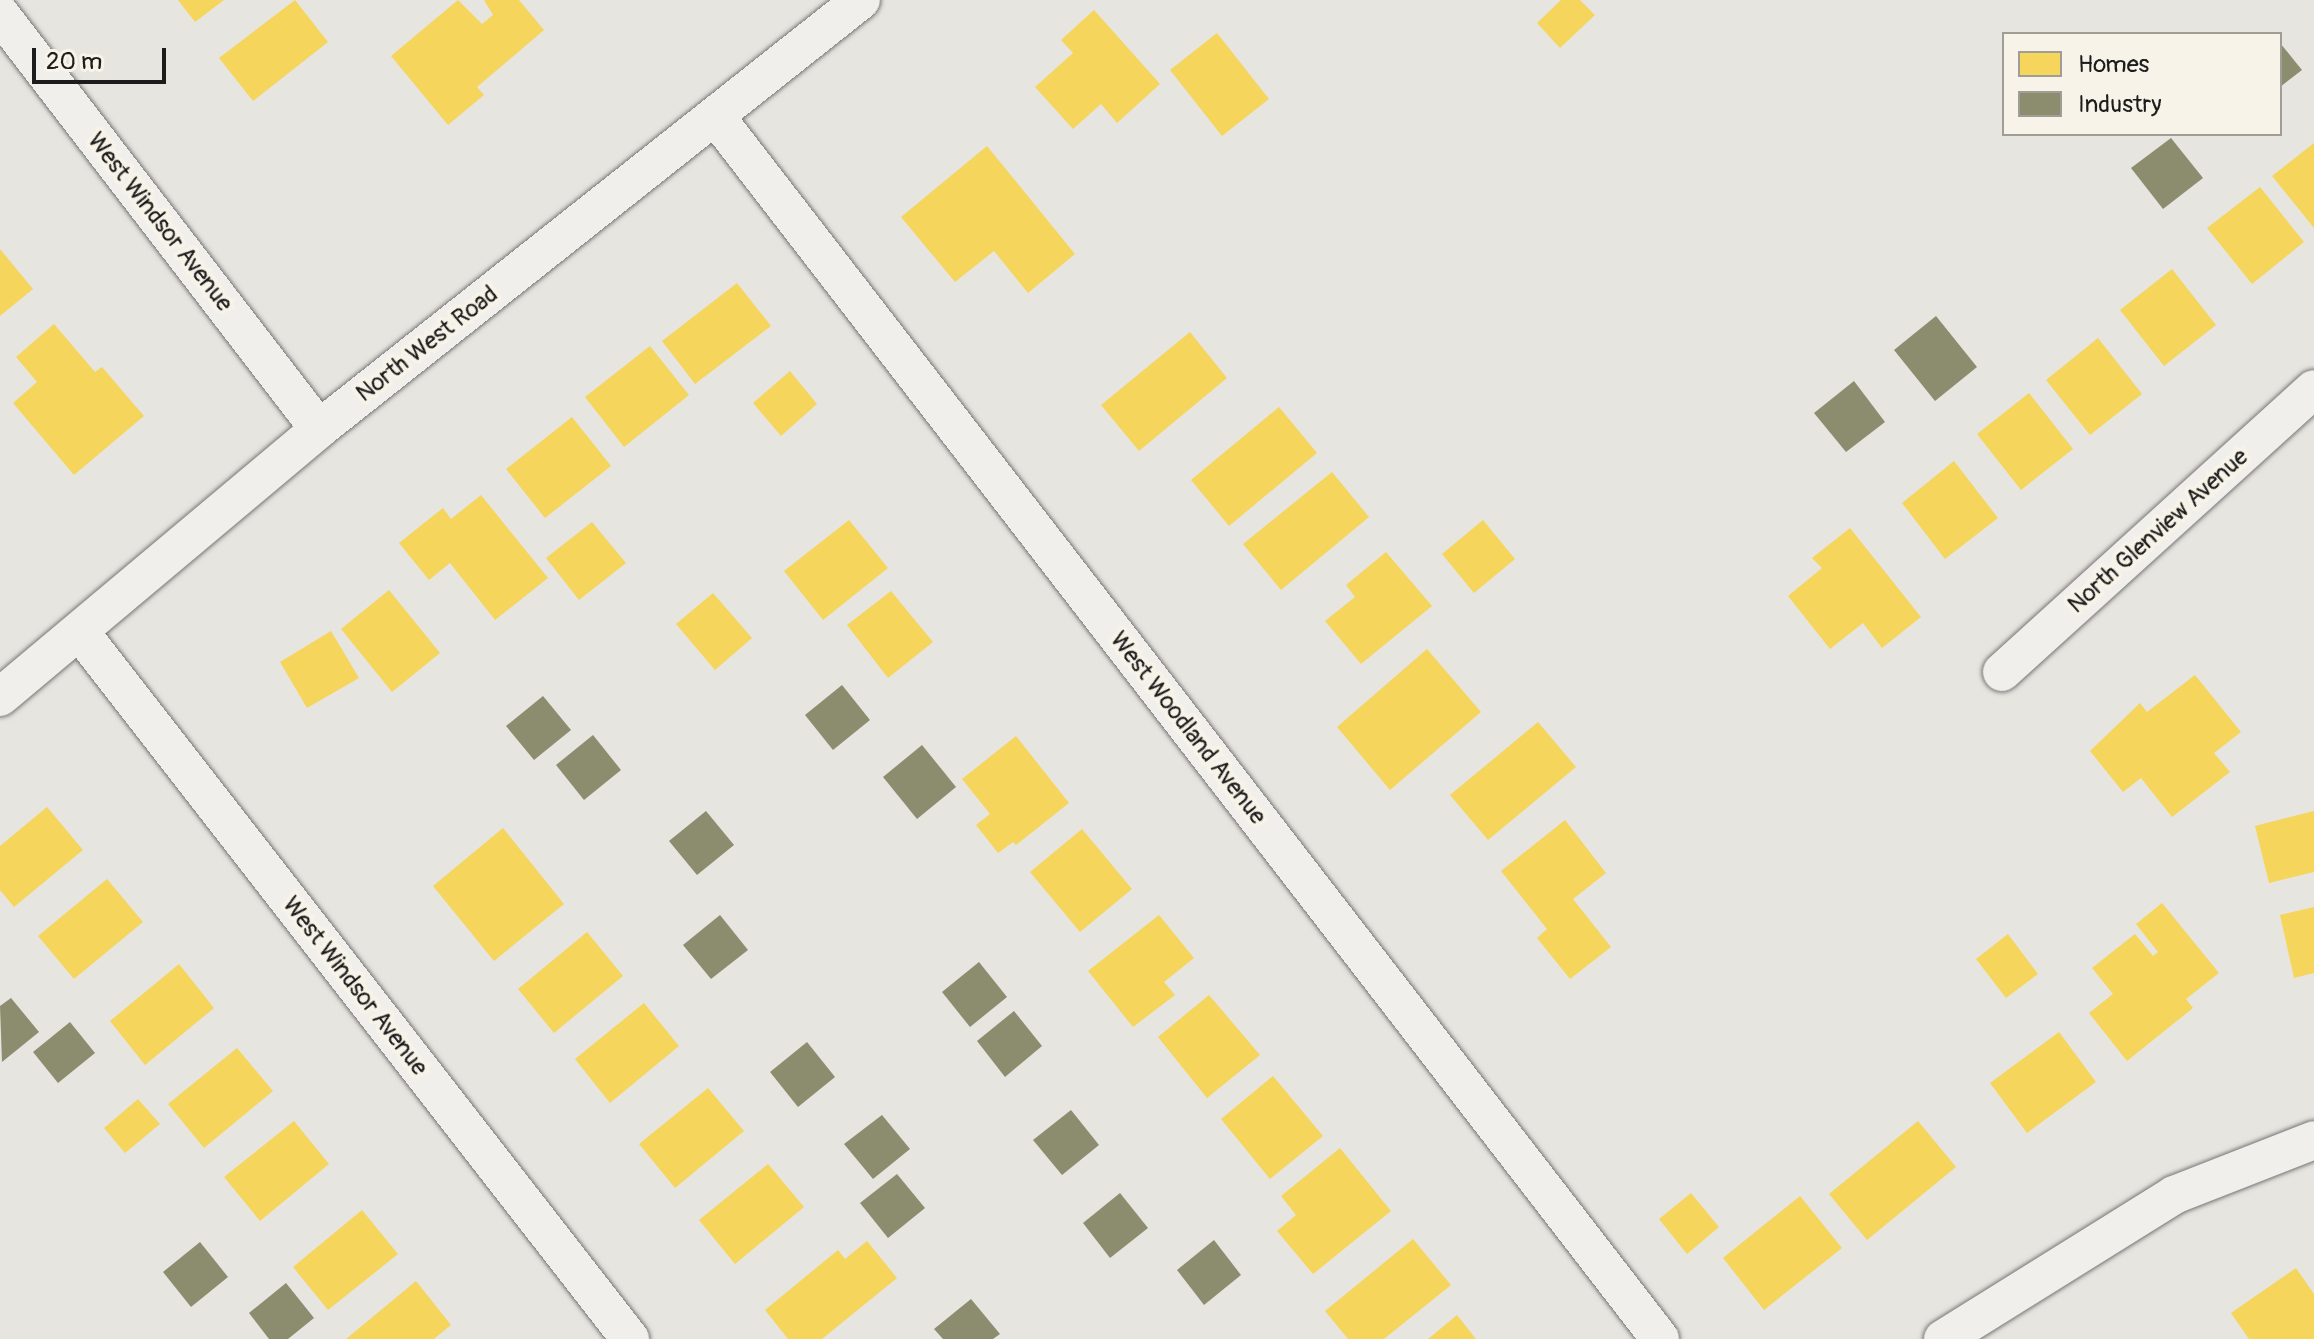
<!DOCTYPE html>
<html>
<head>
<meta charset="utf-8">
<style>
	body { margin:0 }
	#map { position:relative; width:2314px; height:1339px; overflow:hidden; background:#e6e5e0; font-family:Pangolin,sans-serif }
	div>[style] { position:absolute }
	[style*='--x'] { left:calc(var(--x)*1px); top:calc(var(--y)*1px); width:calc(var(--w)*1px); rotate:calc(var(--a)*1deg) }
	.homes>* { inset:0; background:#f6d55c }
	.industry>* { inset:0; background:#8c8c6e }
	.roads { filter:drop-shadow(0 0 2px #777674) drop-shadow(0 0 2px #777674) }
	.minor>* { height:38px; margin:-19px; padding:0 19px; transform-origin:19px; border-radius:19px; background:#f0efeb }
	span { translate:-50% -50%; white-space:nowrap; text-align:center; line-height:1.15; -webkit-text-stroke:8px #f7f3e8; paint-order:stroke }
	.street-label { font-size:24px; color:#1c1c1c }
	.legend { position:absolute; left:2002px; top:32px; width:280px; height:104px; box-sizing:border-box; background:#f7f3e8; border:2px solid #9f9d96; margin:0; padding:10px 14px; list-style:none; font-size:24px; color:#1c1c1c }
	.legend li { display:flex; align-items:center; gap:16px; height:40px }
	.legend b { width:40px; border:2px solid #9f9d96 }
	.scale { position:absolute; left:32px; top:48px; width:134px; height:36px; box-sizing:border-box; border:4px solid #1c1c1c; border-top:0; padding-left:10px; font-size:24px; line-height:28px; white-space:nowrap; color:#1c1c1c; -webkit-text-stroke:6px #f7f3e8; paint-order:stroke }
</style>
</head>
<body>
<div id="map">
	<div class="homes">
		<i style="clip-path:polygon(178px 0,224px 0,195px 22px)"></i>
		<i style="clip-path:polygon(295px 0,328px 42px,253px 101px,219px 58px)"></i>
		<i style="clip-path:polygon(458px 0,482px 24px,493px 15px,484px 0,519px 0,544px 30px,477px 87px,484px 95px,448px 125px,391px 56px)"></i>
		<i style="clip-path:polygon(1561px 0,1580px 0,1595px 15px,1560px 48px,1537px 23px)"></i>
		<i style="clip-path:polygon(1094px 10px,1160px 84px,1117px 123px,1101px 104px,1073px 129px,1035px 87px,1073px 53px,1061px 40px)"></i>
		<i style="clip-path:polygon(1217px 33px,1269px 99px,1222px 136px,1170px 70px)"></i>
		<i style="clip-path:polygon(2314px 143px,2314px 228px,2272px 176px)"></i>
		<i style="clip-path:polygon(987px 146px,1075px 254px,1028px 293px,994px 251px,955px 282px,901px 217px)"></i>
		<i style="clip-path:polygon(2260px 187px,2304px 242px,2252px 284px,2207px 228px)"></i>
		<i style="clip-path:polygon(0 249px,33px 289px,0 316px)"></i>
		<i style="clip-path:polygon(2172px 269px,2216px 325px,2164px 366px,2120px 310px)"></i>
		<i style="clip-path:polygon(737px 283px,771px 326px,695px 384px,662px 341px)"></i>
		<i style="clip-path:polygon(54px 324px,95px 372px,102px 367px,144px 416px,74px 475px,13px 403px,37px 382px,16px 357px)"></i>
		<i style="clip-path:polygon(1190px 332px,1227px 378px,1139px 451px,1101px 405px)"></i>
		<i style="clip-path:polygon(2098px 338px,2142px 394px,2090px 435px,2046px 380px)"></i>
		<i style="clip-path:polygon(650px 346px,689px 395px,624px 447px,585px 397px)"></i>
		<i style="clip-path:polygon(790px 371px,817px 404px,781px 436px,753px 403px)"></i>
		<i style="clip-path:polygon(2029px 393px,2073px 449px,2021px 490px,1977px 434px)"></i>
		<i style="clip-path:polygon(1279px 407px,1317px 453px,1229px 526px,1191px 480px)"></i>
		<i style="clip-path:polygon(572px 417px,611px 466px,545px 518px,506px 469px)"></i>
		<i style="clip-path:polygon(1954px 461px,1998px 518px,1945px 559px,1902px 503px)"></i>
		<i style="clip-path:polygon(1332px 472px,1369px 517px,1281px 590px,1243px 544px)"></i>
		<i style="clip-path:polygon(481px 495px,548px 578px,495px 620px,450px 563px,429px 580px,399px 543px,443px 508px,451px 519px)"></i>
		<i style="clip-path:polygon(849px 520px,888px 568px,823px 620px,784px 571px)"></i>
		<i style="clip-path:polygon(1483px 520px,1515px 559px,1474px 593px,1442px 554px)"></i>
		<i style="clip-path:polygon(592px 522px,626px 563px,579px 600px,546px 558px)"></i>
		<i style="clip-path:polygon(1850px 528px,1921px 617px,1882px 648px,1863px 623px,1830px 649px,1788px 596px,1822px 568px,1812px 558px)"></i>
		<i style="clip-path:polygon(1386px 552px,1432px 606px,1361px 664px,1325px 621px,1355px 597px,1346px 585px)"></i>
		<i style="clip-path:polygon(389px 590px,440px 653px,392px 692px,341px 629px)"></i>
		<i style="clip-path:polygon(891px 591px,933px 642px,888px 678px,847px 625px)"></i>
		<i style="clip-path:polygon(713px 593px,752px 638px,715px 670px,676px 624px)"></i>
		<i style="clip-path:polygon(331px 631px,359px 678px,307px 708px,280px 662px)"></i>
		<i style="clip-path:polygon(1427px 649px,1481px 712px,1390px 790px,1337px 727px)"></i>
		<i style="clip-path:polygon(2195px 675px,2241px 732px,2214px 753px,2230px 772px,2172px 817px,2141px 778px,2123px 792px,2090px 751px,2140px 703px,2147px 712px)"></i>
		<i style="clip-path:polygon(1538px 722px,1576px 767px,1488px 840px,1450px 795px)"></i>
		<i style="clip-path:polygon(1016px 736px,1069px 803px,1016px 845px,1013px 842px,998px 853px,976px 825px,990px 814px,962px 779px)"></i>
		<i style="clip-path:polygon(47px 807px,83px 850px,14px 907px,0 890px,0 846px)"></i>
		<i style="clip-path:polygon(2314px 811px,2314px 872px,2269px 883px,2255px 826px)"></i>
		<i style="clip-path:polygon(1565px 820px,1606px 873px,1573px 899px,1611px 947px,1570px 979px,1537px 938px,1547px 929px,1501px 871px)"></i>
		<i style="clip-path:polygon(503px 828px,564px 904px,494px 961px,433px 886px)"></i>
		<i style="clip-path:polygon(1082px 829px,1132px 889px,1080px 932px,1030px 872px)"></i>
		<i style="clip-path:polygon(107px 879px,143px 922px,74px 979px,38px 936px)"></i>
		<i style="clip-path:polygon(2162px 903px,2219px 973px,2186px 999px,2193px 1008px,2127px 1061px,2089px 1013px,2113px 994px,2092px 968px,2135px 934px,2153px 956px,2158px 952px,2136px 924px)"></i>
		<i style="clip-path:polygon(2314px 907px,2314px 973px,2294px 978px,2280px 915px)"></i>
		<i style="clip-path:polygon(1159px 915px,1194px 958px,1164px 982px,1175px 995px,1133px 1027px,1088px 971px)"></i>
		<i style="clip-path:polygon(587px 932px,623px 976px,554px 1033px,518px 989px)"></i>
		<i style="clip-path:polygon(2008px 934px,2038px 974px,2006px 998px,1976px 959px)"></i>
		<i style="clip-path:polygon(179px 964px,214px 1008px,145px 1065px,110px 1021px)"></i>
		<i style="clip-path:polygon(1209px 995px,1260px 1055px,1207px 1098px,1158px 1037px)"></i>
		<i style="clip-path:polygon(644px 1003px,679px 1046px,610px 1103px,575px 1059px)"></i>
		<i style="clip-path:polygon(2059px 1032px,2096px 1082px,2027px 1133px,1990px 1083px)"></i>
		<i style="clip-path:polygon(237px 1048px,273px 1091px,204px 1148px,168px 1104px)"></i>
		<i style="clip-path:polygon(1273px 1076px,1323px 1136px,1270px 1179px,1221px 1119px)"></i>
		<i style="clip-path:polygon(708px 1088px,744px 1131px,675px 1188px,639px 1144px)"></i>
		<i style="clip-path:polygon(138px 1099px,160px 1124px,125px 1153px,104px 1128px)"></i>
		<i style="clip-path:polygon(294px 1121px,329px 1164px,260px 1221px,224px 1177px)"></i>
		<i style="clip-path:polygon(1918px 1121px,1956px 1167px,1867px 1240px,1829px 1194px)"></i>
		<i style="clip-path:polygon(1340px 1148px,1391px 1211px,1313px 1274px,1277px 1231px,1296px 1215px,1281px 1196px)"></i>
		<i style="clip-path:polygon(768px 1164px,804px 1207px,735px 1264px,699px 1220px)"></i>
		<i style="clip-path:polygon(1691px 1193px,1719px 1227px,1687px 1254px,1659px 1219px)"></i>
		<i style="clip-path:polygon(1800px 1196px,1842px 1248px,1764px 1310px,1723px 1258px)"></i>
		<i style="clip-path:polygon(362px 1210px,398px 1254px,328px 1310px,293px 1267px)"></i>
		<i style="clip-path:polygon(1413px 1239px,1451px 1285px,1384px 1339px,1348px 1339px,1325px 1311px)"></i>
		<i style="clip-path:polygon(867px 1241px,897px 1278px,822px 1339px,788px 1339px,765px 1310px,838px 1250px,845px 1259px)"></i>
		<i style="clip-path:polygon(2296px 1268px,2314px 1294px,2314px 1339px,2249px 1339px,2231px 1313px)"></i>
		<i style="clip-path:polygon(416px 1281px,451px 1325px,434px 1339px,346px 1339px)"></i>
		<i style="clip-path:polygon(1457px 1315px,1476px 1339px,1428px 1339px)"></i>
	</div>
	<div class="industry">
		<i style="clip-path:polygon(2280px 43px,2302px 70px,2280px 87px)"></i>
		<i style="clip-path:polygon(2171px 138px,2203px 178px,2163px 209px,2131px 168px)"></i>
		<i style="clip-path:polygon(1936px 316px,1977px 367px,1935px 401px,1894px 350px)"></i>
		<i style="clip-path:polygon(1854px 381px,1885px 422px,1846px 452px,1814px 413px)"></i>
		<i style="clip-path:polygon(842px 685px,870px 720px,833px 750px,805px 715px)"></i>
		<i style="clip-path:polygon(543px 696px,571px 730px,534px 760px,506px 726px)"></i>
		<i style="clip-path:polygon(593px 735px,621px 770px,584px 800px,556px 765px)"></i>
		<i style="clip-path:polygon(922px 745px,956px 787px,917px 819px,883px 777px)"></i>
		<i style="clip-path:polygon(706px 811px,734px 845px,697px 875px,669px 841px)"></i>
		<i style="clip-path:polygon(720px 915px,748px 950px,711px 979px,683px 945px)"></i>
		<i style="clip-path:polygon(979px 962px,1007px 997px,970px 1027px,942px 992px)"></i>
		<i style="clip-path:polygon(11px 998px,39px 1032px,2px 1062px,0 1006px)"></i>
		<i style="clip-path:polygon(1014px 1011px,1042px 1046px,1005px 1077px,977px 1041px)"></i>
		<i style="clip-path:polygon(70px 1022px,95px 1053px,58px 1083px,33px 1052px)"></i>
		<i style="clip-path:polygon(807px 1042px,835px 1077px,798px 1107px,770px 1072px)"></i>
		<i style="clip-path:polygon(1071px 1110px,1099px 1145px,1062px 1175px,1033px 1140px)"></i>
		<i style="clip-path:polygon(882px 1115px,910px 1149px,873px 1179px,844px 1144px)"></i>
		<i style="clip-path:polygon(897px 1174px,925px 1208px,888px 1238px,860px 1203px)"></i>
		<i style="clip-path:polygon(1120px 1193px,1148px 1228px,1110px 1258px,1083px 1223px)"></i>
		<i style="clip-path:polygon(1214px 1240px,1241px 1275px,1204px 1305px,1177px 1270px)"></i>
		<i style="clip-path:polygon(200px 1242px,228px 1277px,191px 1307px,163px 1272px)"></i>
		<i style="clip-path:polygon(286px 1283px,314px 1318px,288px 1339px,269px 1339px,249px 1313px)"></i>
		<i style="clip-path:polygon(971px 1299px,1000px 1334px,993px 1339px,943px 1339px,934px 1329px)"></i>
	</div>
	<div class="roads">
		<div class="minor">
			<i style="--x:0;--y:14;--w:523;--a:52.45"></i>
			<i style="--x:716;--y:117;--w:1544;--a:52.31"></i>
			<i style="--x:80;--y:632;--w:896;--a:52.12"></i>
			<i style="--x:2002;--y:672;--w:421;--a:-42.2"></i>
			<i style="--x:0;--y:697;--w:417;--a:-40"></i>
			<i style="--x:319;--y:429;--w:691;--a:-38.36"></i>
			<i style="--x:1943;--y:1339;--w:272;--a:-31.9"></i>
			<i style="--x:2174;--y:1195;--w:150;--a:-21.4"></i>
		</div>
	</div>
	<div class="street-label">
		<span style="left:160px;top:222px;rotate:52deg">West Windsor Avenue</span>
		<span style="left:427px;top:344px;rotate:-38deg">North West Road</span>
		<span style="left:2158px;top:531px;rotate:-42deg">North Glenview Avenue</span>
		<span style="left:1188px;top:728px;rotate:52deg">West Woodland Avenue</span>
		<span style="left:355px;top:986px;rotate:52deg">West Windsor Avenue</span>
	</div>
	<ul class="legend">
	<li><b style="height:22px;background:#f6d55c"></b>Homes</li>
	<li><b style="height:22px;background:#8c8c6e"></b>Industry</li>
	</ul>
	<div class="scale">20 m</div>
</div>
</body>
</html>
